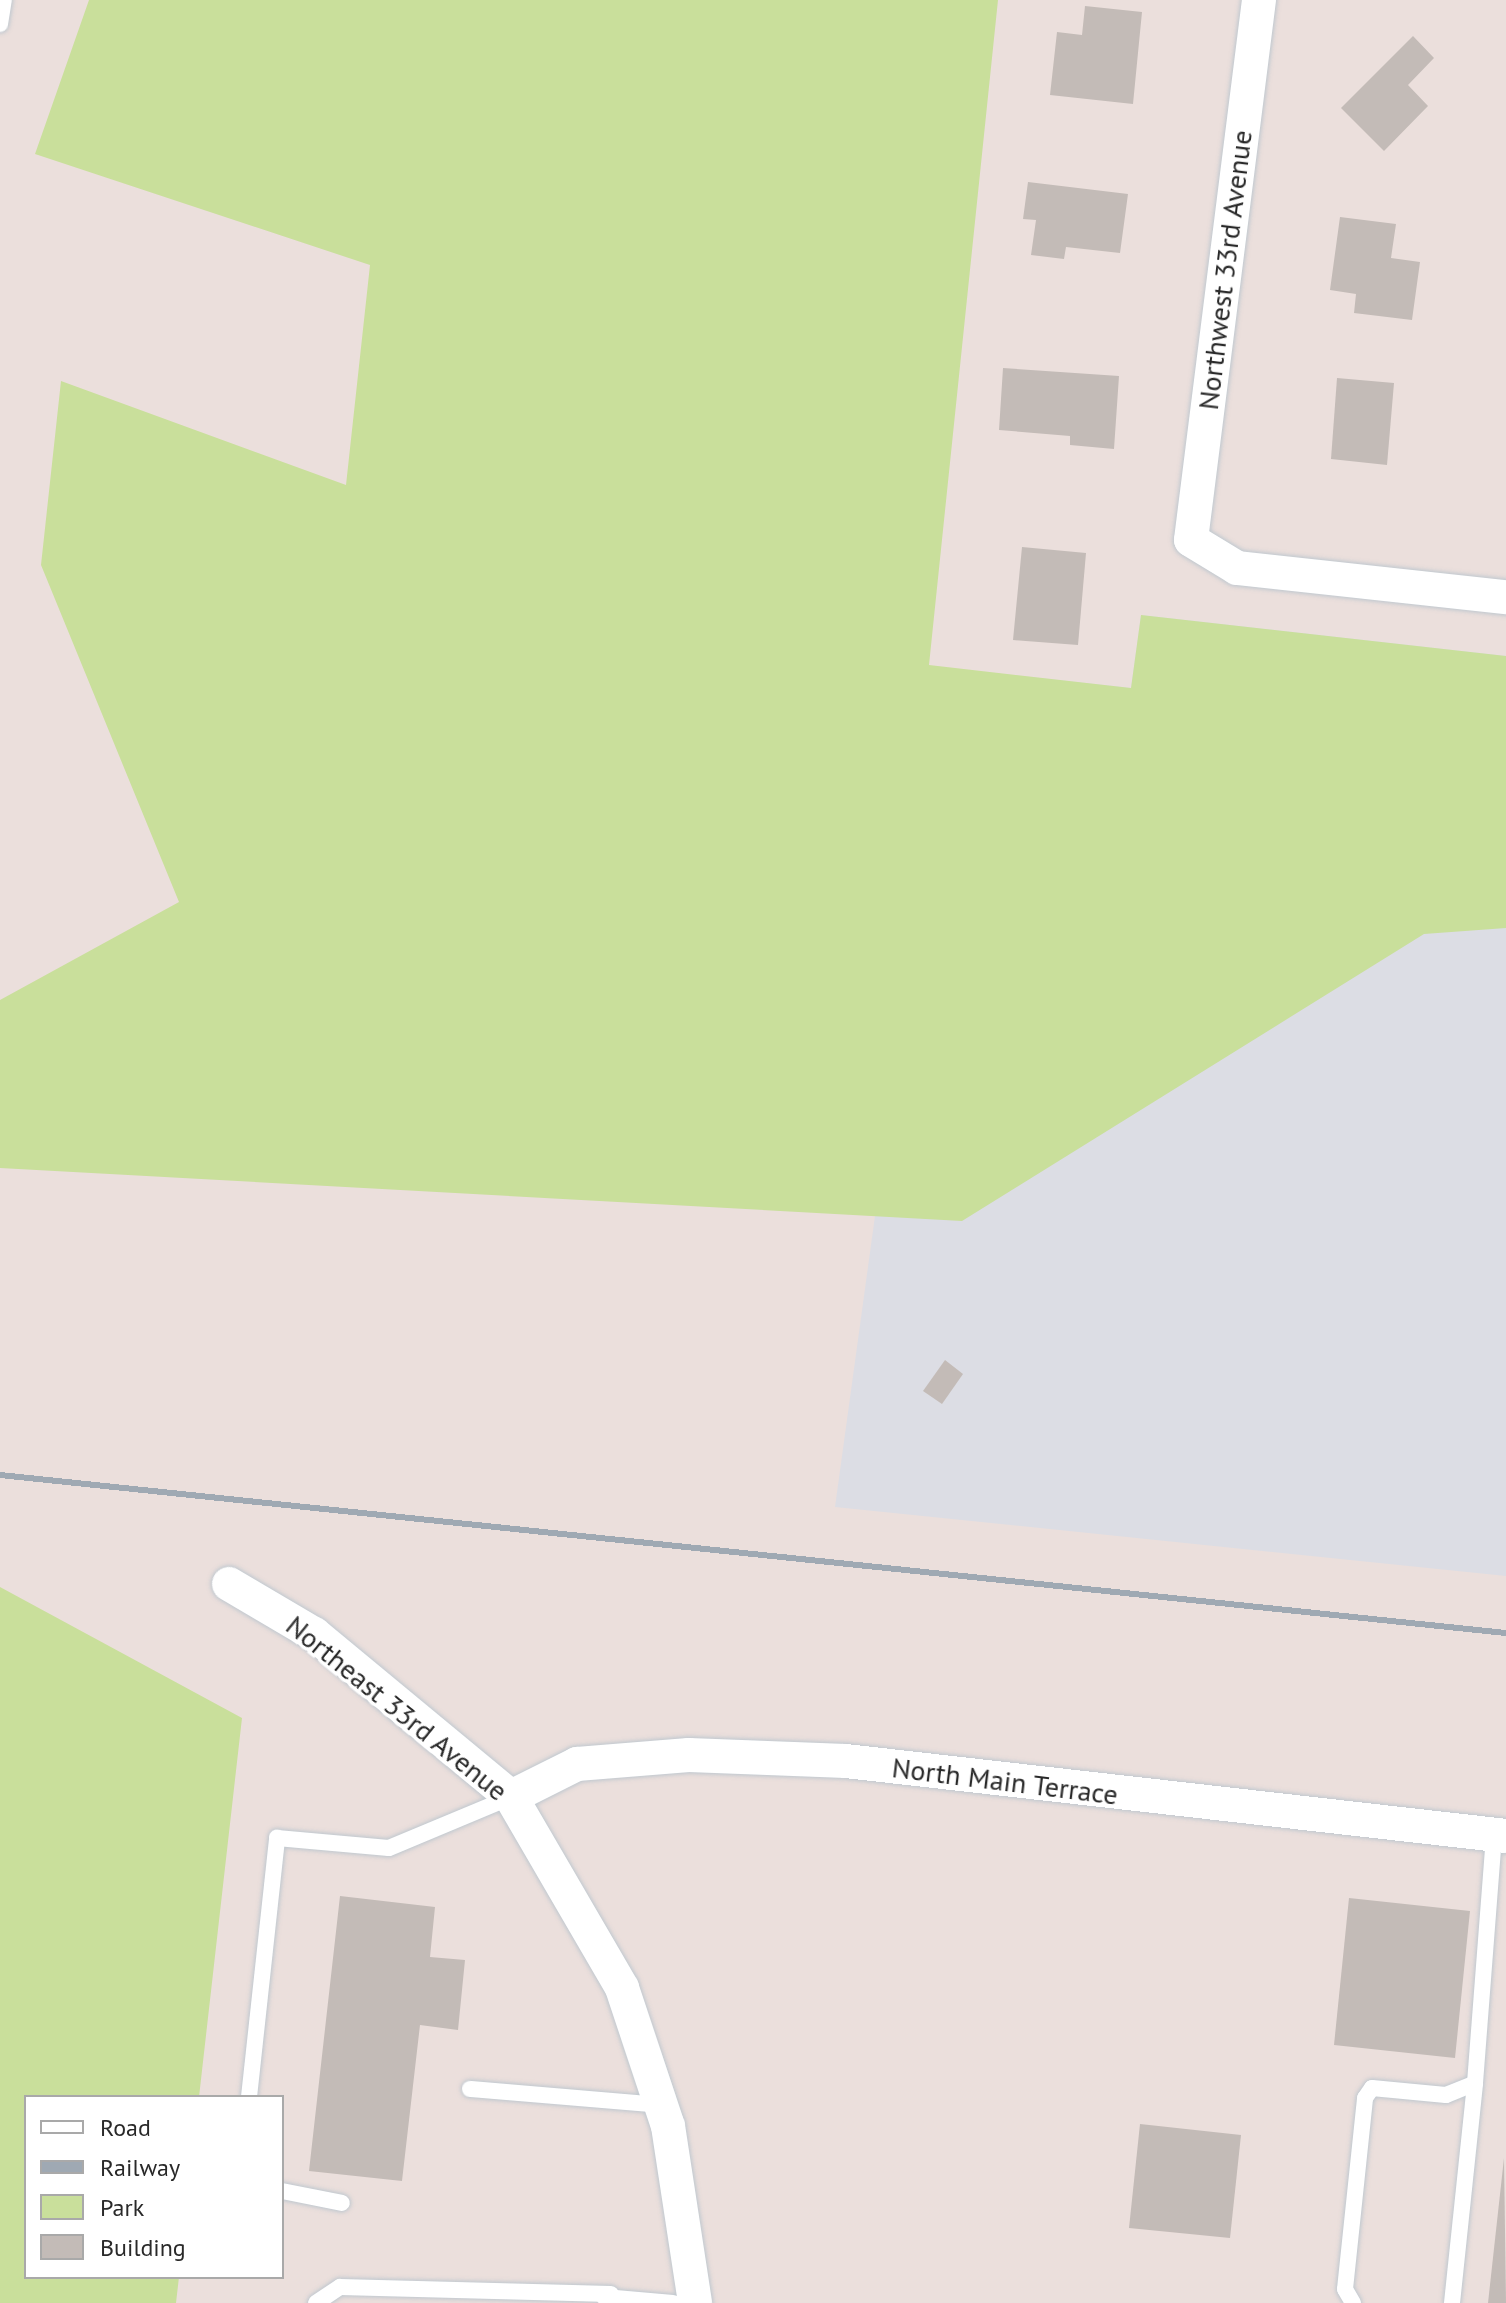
<!DOCTYPE html>
<html>
<head>
<meta charset="utf-8">
<style>
	body { margin:0 }
	#map { position:relative; width:1506px; height:2303px; overflow:hidden; background:#ebdfdc; font-family:"PT Sans",sans-serif }
	div>[style] { position:absolute }
	[style*='--x'] { left:calc(var(--x)*1px); top:calc(var(--y)*1px); width:calc(var(--w)*1px); rotate:calc(var(--a)*1deg) }
	.industrial>* { inset:0; background:#dcdde4 }
	.green>* { inset:0; background:#c9df9b }
	.building>* { inset:0; background:#c3bbb7 }
	.roads { filter:drop-shadow(0 0 2px #c0c8cf) drop-shadow(0 0 2px #c0c8cf) }
	.service>* { height:16px; margin:-8px; padding:0 8px; transform-origin:8px; border-radius:8px; background:#fff }
	.minor>* { height:34px; margin:-17px; padding:0 17px; transform-origin:17px; border-radius:17px; background:#fff }
	.rail>* { height:6px; margin:-3px; padding:0 3px; transform-origin:3px; border-radius:3px; background:#9fa9b3 }
	span { translate:-50% -50%; white-space:nowrap; text-align:center; line-height:1.15; -webkit-text-stroke:7px #fff; paint-order:stroke }
	.street-label { font-size:28px; color:#292929 }
	.legend { position:absolute; left:24px; top:2095px; width:260px; height:184px; box-sizing:border-box; background:#fff; border:2px solid #a9a9a9; margin:0; padding:10px 14px; list-style:none; font-size:24px; color:#292929 }
	.legend li { display:flex; align-items:center; gap:16px; height:40px }
	.legend b { width:40px; border:2px solid #a9a9a9 }
</style>
</head>
<body>
<div id="map">
	<div class="industrial">
		<i style="clip-path:polygon(1141px 615px,1506px 656px,1506px 1576px,835px 1507px,875px 1216px,928px 666px,1131px 688px)"></i>
	</div>
	<div class="green">
		<i style="clip-path:polygon(89px 0,998px 0,929px 665px,1131px 688px,1141px 615px,1506px 656px,1506px 928px,1424px 934px,962px 1221px,0 1168px,0 1000px,179px 902px,41px 565px,61px 381px,346px 485px,370px 265px,35px 154px)"></i>
		<i style="clip-path:polygon(0 1587px,242px 1718px,199px 2097px,26px 2097px,26px 2277px,179px 2277px,176px 2303px,0 2303px)"></i>
	</div>
	<div class="building">
		<i style="clip-path:polygon(1085px 6px,1142px 12px,1133px 104px,1050px 95px,1057px 32px,1082px 35px)"></i>
		<i style="clip-path:polygon(1413px 36px,1434px 58px,1408px 85px,1428px 106px,1384px 151px,1341px 108px)"></i>
		<i style="clip-path:polygon(1028px 182px,1128px 194px,1120px 253px,1066px 247px,1064px 259px,1031px 255px,1036px 220px,1023px 219px)"></i>
		<i style="clip-path:polygon(1340px 217px,1396px 224px,1391px 258px,1420px 262px,1412px 320px,1354px 313px,1356px 294px,1330px 290px)"></i>
		<i style="clip-path:polygon(1003px 368px,1119px 376px,1114px 449px,1070px 445px,1070px 436px,999px 430px)"></i>
		<i style="clip-path:polygon(1337px 378px,1394px 383px,1387px 465px,1331px 459px)"></i>
		<i style="clip-path:polygon(1022px 547px,1086px 553px,1078px 645px,1013px 640px)"></i>
		<i style="clip-path:polygon(945px 1360px,963px 1374px,942px 1404px,923px 1391px)"></i>
		<i style="clip-path:polygon(340px 1896px,435px 1907px,430px 1957px,465px 1960px,458px 2030px,420px 2025px,402px 2181px,309px 2171px)"></i>
		<i style="clip-path:polygon(1349px 1898px,1470px 1911px,1455px 2058px,1334px 2045px)"></i>
		<i style="clip-path:polygon(1140px 2124px,1241px 2135px,1230px 2238px,1129px 2228px)"></i>
		<i style="clip-path:polygon(1504px 2158px,1506px 2303px,1488px 2303px)"></i>
	</div>
	<div class="roads">
		<div class="service">
			<i style="--x:0;--y:24;--w:24;--a:-81"></i>
			<i style="--x:470;--y:2089;--w:191;--a:4.8"></i>
			<i style="--x:249;--y:2097;--w:261;--a:-83.8"></i>
			<i style="--x:277;--y:1838;--w:112;--a:5.1"></i>
			<i style="--x:389;--y:1848;--w:132;--a:-22.7"></i>
			<i style="--x:282;--y:2191;--w:61;--a:11.3"></i>
			<i style="--x:604;--y:2297;--w:69;--a:5"></i>
			<i style="--x:316;--y:2303;--w:29;--a:-34"></i>
			<i style="--x:340;--y:2287;--w:271;--a:1.5"></i>
			<i style="--x:1353;--y:2303;--w:16;--a:-120"></i>
			<i style="--x:1345;--y:2289;--w:192;--a:-84"></i>
			<i style="--x:1365;--y:2098;--w:12;--a:-55"></i>
			<i style="--x:1372;--y:2088;--w:74;--a:5.4"></i>
			<i style="--x:1446;--y:2095;--w:31;--a:-22"></i>
			<i style="--x:1475;--y:2083;--w:249;--a:-85.6"></i>
			<i style="--x:1452;--y:2303;--w:221;--a:-84"></i>
		</div>
		<div class="minor">
			<i style="--x:1259;--y:0;--w:544;--a:97.18"></i>
			<i style="--x:1191;--y:540;--w:54;--a:31.3"></i>
			<i style="--x:1237;--y:568;--w:271;--a:6.2"></i>
			<i style="--x:229;--y:1584;--w:99;--a:30.5"></i>
			<i style="--x:314;--y:1634;--w:256;--a:39.6"></i>
			<i style="--x:511;--y:1797;--w:221;--a:59.8"></i>
			<i style="--x:622;--y:1988;--w:145;--a:71.6"></i>
			<i style="--x:668;--y:2126;--w:179;--a:81.3"></i>
			<i style="--x:511;--y:1797;--w:74;--a:-26.6"></i>
			<i style="--x:577;--y:1764;--w:112;--a:-4.6"></i>
			<i style="--x:689;--y:1755;--w:157;--a:2.2"></i>
			<i style="--x:846;--y:1761;--w:664;--a:6.48"></i>
		</div>
	</div>
	<div class="rail">
		<i style="--x:0;--y:1475;--w:1514;--a:5.99"></i>
	</div>
	<div class="street-label">
		<span style="left:1225px;top:270px;rotate:-83deg">Northwest 33rd Avenue</span>
		<span style="left:397px;top:1708px;rotate:39deg">Northeast 33rd Avenue</span>
		<span style="left:1005px;top:1781px;rotate:7deg">North Main Terrace</span>
	</div>
	<ul class="legend">
	<li><b style="height:10px;background:#fff"></b>Road</li>
	<li><b style="height:10px;background:#9fa9b3"></b>Railway</li>
	<li><b style="height:22px;background:#c9df9b"></b>Park</li>
	<li><b style="height:22px;background:#c3bbb7"></b>Building</li>
	</ul>
</div>
</body>
</html>
